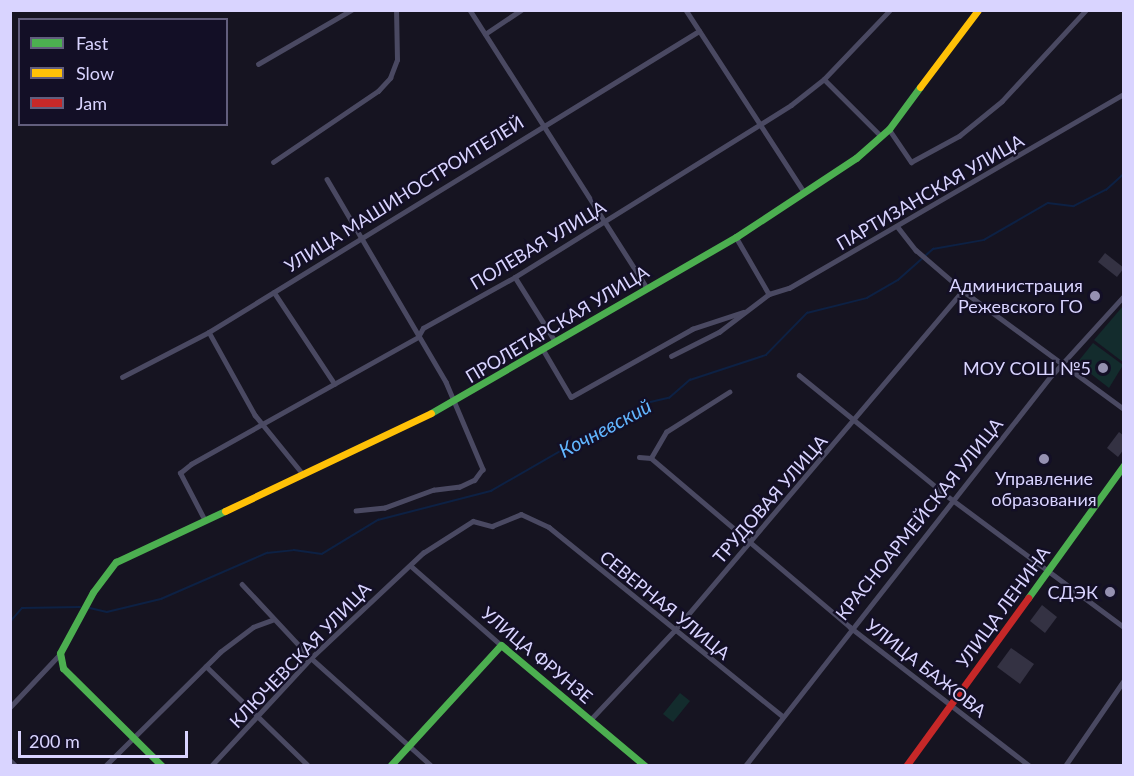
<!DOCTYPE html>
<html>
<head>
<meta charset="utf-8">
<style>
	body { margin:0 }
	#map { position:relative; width:1134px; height:776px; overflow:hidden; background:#161421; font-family:Lato,sans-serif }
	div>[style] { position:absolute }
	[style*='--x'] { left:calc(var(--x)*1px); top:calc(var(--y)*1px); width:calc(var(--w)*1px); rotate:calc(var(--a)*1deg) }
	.green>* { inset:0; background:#132c2d }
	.stream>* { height:1.5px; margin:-0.75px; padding:0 0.75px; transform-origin:0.75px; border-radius:0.75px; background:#0d2144 }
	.building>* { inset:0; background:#343243 }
	.street>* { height:4.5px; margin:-2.25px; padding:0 2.25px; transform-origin:2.25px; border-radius:2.25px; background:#4a4962 }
	.fast>* { height:7px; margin:-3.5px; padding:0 3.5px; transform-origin:3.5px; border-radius:3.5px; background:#4caf50 }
	.slow>* { height:7px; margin:-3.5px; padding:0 3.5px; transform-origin:3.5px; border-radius:3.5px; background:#ffc107 }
	.jam>* { height:7px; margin:-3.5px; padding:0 3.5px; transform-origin:3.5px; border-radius:3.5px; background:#c62828 }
	.dots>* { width:16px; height:16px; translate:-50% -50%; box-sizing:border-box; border:3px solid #130f26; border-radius:50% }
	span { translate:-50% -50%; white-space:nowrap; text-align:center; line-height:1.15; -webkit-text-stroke:4.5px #130f26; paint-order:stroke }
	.street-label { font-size:18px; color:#d9d4ff }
	.poi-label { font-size:18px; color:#d9d4ff }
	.right { translate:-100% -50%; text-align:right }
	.water-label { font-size:20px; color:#62b6ff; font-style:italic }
	.frame { position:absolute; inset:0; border:12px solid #d9d4ff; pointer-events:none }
	.legend { position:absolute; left:18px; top:18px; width:210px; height:108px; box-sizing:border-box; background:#130f26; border:2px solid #625e7d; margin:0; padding:8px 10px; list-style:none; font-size:18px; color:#d9d4ff }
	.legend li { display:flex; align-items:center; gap:12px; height:30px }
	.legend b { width:30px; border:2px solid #625e7d }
	.scale { position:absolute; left:18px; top:731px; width:170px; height:27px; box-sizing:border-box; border:3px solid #d9d4ff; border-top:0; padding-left:8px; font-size:18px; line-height:21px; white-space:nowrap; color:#d9d4ff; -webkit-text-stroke:4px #130f26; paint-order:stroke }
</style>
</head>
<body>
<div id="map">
	<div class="green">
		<i style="clip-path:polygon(1123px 306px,1123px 362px,1094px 340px)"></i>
		<i style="clip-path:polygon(1093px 343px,1123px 365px,1109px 388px,1077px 363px)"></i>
		<i style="clip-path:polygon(680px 693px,690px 701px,673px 722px,663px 714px)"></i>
	</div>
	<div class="stream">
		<i style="--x:90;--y:608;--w:17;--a:13"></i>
		<i style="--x:107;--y:612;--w:56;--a:-13.5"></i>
		<i style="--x:161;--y:599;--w:116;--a:-23.5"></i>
		<i style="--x:267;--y:553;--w:27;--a:-6"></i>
		<i style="--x:294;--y:550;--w:28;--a:8"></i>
		<i style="--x:322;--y:554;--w:66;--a:-31.3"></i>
		<i style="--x:378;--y:520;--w:117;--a:-14.4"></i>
		<i style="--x:491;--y:491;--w:174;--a:-29.9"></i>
		<i style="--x:642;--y:404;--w:28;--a:-13"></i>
		<i style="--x:669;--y:398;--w:28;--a:-41"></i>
		<i style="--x:690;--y:380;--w:80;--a:-18.2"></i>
		<i style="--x:766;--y:355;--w:59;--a:-45.7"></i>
		<i style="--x:807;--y:313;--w:62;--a:-14"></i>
		<i style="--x:867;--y:298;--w:36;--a:-30"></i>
		<i style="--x:898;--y:280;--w:47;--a:-41.5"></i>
		<i style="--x:933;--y:249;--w:52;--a:-10"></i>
		<i style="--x:984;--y:240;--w:74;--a:-30"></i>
		<i style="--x:1048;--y:203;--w:26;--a:7"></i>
		<i style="--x:1074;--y:206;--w:36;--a:-27"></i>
		<i style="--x:1106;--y:190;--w:24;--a:-42"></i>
		<i style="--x:10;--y:622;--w:18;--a:-49"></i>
		<i style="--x:22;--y:608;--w:58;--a:-1"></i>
	</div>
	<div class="building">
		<i style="clip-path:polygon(1105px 253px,1124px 268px,1117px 277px,1098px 262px)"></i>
		<i style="clip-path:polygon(1119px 432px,1124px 436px,1124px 449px,1118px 457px,1107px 448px)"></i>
		<i style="clip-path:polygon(1042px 605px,1057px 617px,1045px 633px,1030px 621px)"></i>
		<i style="clip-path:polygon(1011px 648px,1034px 664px,1020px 684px,997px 667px)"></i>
	</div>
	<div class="street">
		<i style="--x:470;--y:10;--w:330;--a:57.5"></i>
		<i style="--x:686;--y:10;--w:217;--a:57"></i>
		<i style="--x:485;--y:34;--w:43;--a:-33.7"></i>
		<i style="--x:258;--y:64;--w:108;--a:-30.1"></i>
		<i style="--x:824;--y:79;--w:81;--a:45"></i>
		<i style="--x:889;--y:129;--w:40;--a:56"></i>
		<i style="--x:911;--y:162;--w:55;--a:-28.4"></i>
		<i style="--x:959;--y:136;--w:55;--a:-39.1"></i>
		<i style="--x:1002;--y:101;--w:124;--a:-47.3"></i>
		<i style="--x:273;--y:162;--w:127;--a:-34.1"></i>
		<i style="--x:378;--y:91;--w:18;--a:-47"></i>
		<i style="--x:390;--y:78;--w:19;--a:-69"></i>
		<i style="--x:397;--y:60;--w:50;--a:-91.1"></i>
		<i style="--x:327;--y:179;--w:235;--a:59.6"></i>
		<i style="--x:446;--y:382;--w:95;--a:67"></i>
		<i style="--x:483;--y:469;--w:14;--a:126"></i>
		<i style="--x:475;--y:480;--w:17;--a:155"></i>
		<i style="--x:460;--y:487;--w:26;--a:173"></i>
		<i style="--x:434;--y:490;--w:52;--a:159.8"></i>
		<i style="--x:385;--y:508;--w:29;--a:174"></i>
		<i style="--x:897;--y:226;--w:31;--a:52"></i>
		<i style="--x:916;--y:250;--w:66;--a:40.7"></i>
		<i style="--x:966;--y:293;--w:196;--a:36.3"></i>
		<i style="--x:736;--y:237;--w:66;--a:59.9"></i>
		<i style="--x:515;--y:277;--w:75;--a:58"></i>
		<i style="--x:274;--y:292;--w:110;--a:56.5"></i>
		<i style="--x:209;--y:332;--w:95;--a:61"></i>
		<i style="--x:255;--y:415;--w:76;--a:50.9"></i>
		<i style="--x:544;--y:351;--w:53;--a:59.6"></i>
		<i style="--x:571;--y:397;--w:139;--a:-29.3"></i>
		<i style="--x:692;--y:329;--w:54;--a:-18.4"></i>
		<i style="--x:671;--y:356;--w:54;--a:-26.6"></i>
		<i style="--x:719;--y:332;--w:63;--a:-37.2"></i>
		<i style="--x:769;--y:294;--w:21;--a:-17"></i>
		<i style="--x:789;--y:288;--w:387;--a:-30.1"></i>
		<i style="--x:799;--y:375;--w:190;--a:39.2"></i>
		<i style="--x:946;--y:495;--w:222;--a:36.6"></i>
		<i style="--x:122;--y:377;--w:98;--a:-27.3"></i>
		<i style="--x:209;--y:332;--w:575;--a:-31.56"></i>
		<i style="--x:639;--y:457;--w:12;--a:5"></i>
		<i style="--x:651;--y:458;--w:261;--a:40.3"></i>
		<i style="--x:850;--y:627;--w:227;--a:37.7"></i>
		<i style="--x:651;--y:458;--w:30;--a:-60"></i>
		<i style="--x:666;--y:432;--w:75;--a:-32.4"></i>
		<i style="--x:205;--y:521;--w:54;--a:-117.5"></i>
		<i style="--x:180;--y:473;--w:14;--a:-39"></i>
		<i style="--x:191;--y:464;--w:260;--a:-29.2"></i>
		<i style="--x:418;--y:337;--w:10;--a:-61"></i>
		<i style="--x:423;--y:328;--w:105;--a:-29"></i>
		<i style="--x:515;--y:277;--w:325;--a:-31.9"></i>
		<i style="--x:791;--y:105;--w:42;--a:-38.2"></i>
		<i style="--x:824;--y:79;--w:95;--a:-46.3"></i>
		<i style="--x:411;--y:566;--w:120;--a:41.3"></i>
		<i style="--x:242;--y:584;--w:101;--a:47"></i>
		<i style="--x:311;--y:658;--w:162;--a:41.8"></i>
		<i style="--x:206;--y:666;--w:144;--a:44.2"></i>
		<i style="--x:10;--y:707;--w:73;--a:-46.7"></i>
		<i style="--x:591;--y:719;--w:121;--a:-46.7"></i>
		<i style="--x:674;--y:631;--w:447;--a:-49.7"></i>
		<i style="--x:10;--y:760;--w:8;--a:45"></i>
		<i style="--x:105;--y:766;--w:162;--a:-44.7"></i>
		<i style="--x:220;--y:652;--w:41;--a:-37.1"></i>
		<i style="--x:253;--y:627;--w:20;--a:-20"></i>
		<i style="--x:211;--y:766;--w:147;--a:-47.2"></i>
		<i style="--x:311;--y:658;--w:154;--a:-43.2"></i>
		<i style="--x:423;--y:553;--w:59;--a:-32.6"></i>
		<i style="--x:473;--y:521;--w:20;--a:15"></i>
		<i style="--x:492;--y:526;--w:31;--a:-22"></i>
		<i style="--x:521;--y:514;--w:31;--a:25"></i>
		<i style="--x:549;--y:527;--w:300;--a:39"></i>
		<i style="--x:745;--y:766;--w:497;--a:-51.9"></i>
		<i style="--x:1052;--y:375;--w:107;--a:-47.7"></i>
		<i style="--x:1065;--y:766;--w:104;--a:-55.5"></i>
	</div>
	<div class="fast">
		<i style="--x:431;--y:413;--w:352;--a:-30"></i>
		<i style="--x:736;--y:237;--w:144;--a:-33.4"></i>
		<i style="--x:856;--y:158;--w:44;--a:-41.3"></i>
		<i style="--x:889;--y:129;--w:52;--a:-53.6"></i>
		<i style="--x:1028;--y:598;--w:164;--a:-54.2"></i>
		<i style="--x:162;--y:766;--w:139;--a:-135.3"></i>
		<i style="--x:63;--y:668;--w:15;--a:-101"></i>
		<i style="--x:60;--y:653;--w:69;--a:-61.6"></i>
		<i style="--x:93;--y:592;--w:38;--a:-53"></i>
		<i style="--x:116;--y:562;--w:120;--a:-25.1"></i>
		<i style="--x:390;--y:766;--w:164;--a:-47.5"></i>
		<i style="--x:501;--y:645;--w:188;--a:40"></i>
	</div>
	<div class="slow">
		<i style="--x:920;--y:87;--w:96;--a:-53"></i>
		<i style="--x:225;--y:511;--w:228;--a:-25.4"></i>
	</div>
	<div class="jam">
		<i style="--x:906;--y:766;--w:208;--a:-54"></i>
	</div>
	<div class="dots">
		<i style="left:1095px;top:296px;background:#9591b1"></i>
		<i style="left:1103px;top:368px;background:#9591b1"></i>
		<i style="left:1044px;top:459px;background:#9591b1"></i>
		<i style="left:1110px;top:592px;background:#9591b1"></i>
	</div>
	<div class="street-label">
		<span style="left:930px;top:192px;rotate:-30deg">ПАРТИЗАНСКАЯ УЛИЦА</span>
		<span style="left:404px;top:194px;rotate:-32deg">УЛИЦА МАШИНОСТРОИТЕЛЕЙ</span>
		<span style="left:538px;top:245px;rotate:-31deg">ПОЛЕВАЯ УЛИЦА</span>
		<span style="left:557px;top:324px;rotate:-31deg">ПРОЛЕТАРСКАЯ УЛИЦА</span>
		<span style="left:770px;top:499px;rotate:-49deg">ТРУДОВАЯ УЛИЦА</span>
		<span style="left:919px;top:519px;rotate:-51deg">КРАСНОАРМЕЙСКАЯ УЛИЦА</span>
		<span style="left:665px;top:605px;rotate:39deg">СЕВЕРНАЯ УЛИЦА</span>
		<span style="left:1003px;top:607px;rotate:-54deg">УЛИЦА ЛЕНИНА</span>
		<span style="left:300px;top:655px;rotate:-46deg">КЛЮЧЕВСКАЯ УЛИЦА</span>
		<span style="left:537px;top:655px;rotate:40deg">УЛИЦА ФРУНЗЕ</span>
		<span style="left:926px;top:668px;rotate:38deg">УЛИЦА БАЖОВА</span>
	</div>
	<div class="poi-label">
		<span class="right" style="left:1083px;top:296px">Администрация<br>Режевского ГО</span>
		<span class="right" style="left:1091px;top:368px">МОУ СОШ №5</span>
		<span style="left:1044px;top:489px">Управление<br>образования</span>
		<span class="right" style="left:1098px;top:592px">СДЭК</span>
	</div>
	<div class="water-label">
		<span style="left:605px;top:428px;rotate:-28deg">Кочневский</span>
	</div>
	<div class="frame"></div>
	<ul class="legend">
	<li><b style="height:8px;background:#4caf50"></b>Fast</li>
	<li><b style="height:8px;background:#ffc107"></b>Slow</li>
	<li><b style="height:8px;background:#c62828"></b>Jam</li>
	</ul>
	<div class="scale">200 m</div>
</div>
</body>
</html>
